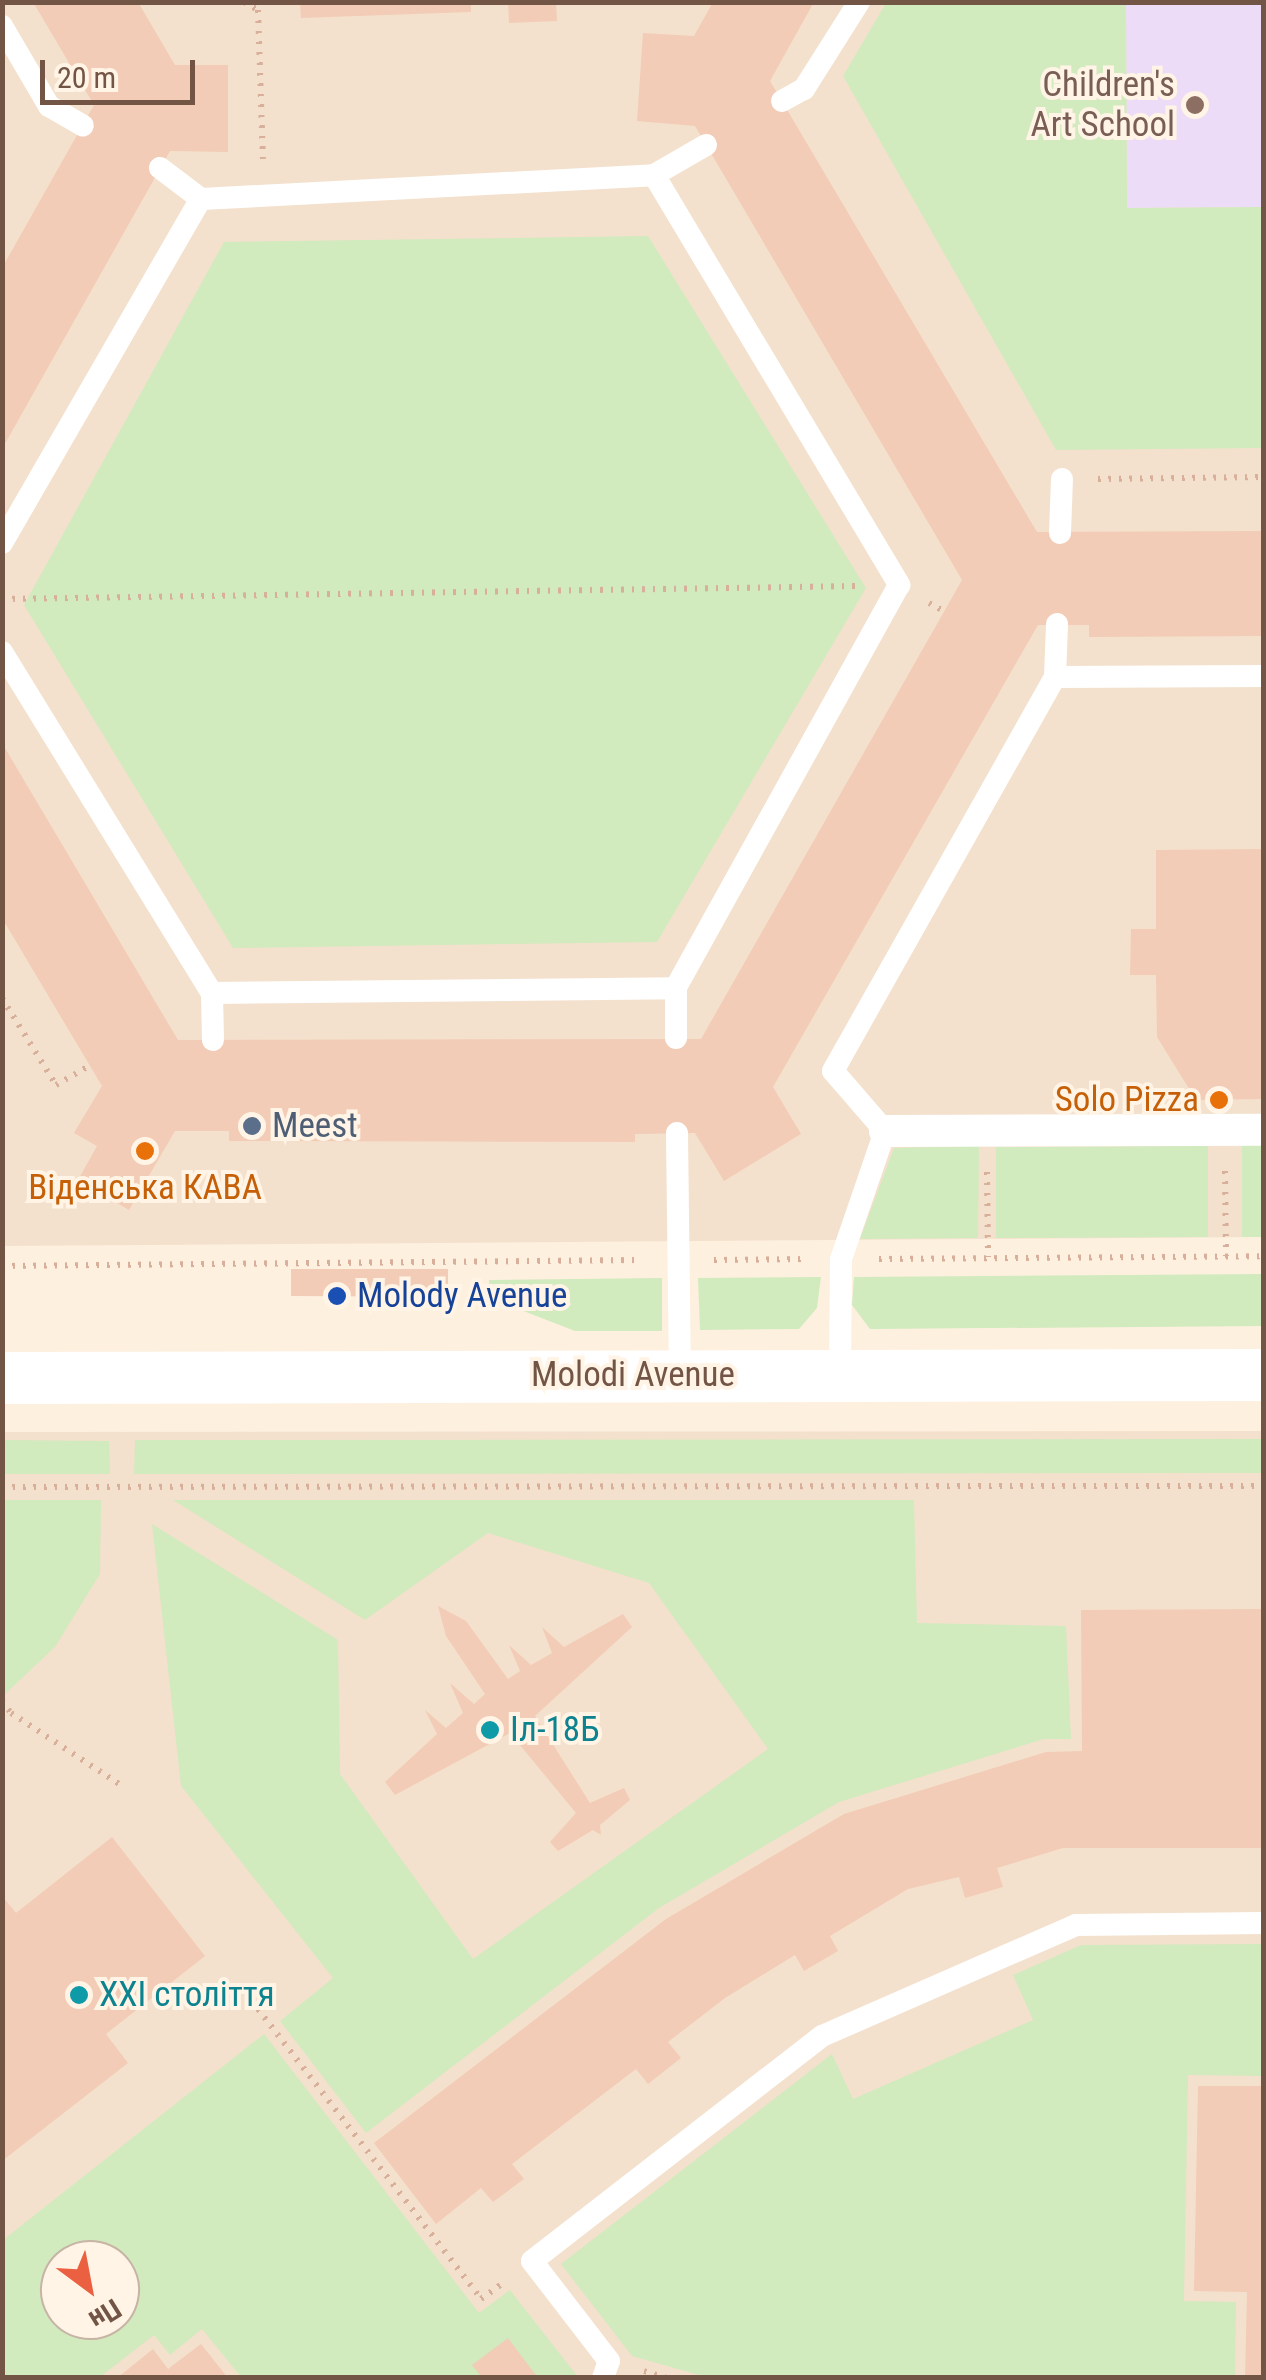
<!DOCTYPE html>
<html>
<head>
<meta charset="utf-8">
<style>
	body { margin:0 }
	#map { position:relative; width:1266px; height:2380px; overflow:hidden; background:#fdf0df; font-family:"Roboto Condensed",sans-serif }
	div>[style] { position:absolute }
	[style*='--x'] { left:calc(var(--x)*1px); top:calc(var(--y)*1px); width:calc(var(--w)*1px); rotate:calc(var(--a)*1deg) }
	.residential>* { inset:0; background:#f4e1cd }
	.education>* { inset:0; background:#eddcf8 }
	.green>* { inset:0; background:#d1eabe }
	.building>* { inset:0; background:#f2ccb6 }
	.path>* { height:6px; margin-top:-3px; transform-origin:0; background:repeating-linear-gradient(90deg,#d7af9a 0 2.5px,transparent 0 10.5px) }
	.service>* { height:22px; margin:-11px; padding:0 11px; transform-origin:11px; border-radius:11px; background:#fff }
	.pedestrian>* { height:32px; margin:-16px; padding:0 16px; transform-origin:16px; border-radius:16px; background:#fff }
	.tertiary>* { height:52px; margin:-26px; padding:0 26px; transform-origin:26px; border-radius:26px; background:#fff }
	.dots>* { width:28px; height:28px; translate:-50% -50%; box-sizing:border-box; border:5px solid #fff4e5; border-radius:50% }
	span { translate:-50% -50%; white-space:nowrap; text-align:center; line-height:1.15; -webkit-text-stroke:8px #fff4e5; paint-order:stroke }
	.education-label { font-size:35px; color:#785e54 }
	.right { translate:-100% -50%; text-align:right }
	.food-label { font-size:35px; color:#c56008 }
	.service-label { font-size:35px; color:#4e5e75 }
	.left { translate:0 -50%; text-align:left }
	.transit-label { font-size:35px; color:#164399 }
	.street-label { font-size:35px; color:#735546 }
	.culture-label { font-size:35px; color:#0d838f }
	.frame { position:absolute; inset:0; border:5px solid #735546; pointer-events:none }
	.north { position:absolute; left:40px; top:2240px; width:100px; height:100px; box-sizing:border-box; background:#fff4e5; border:2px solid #c7b4a5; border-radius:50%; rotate:148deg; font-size:28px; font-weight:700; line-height:40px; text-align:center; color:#735546 }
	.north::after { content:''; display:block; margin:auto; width:35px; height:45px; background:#ea6040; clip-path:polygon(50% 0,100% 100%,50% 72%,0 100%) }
	.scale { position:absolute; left:40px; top:60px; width:155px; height:45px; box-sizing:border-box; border:5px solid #735546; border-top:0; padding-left:12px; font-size:30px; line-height:35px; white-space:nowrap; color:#735546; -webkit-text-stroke:8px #fff4e5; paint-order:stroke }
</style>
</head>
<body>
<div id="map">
	<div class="residential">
		<i style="clip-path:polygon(2px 3px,1263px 3px,1263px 1237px,3px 1246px)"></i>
		<i style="clip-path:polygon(evenodd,1263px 1431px,1263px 2377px,3px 2377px,2px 1432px,1263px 1431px,60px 2260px,120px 2260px,120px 2320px,60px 2320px,60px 2260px)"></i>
	</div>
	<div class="education">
		<i style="clip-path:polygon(1126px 3px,1263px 3px,1263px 207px,1127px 208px)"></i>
	</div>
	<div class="green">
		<i style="clip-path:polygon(886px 3px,1126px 3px,1127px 208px,1263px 207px,1263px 448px,1056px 450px,843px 76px)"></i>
		<i style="clip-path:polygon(648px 236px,866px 588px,657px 942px,233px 948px,24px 605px,224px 242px)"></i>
		<i style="clip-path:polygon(1242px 1145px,1263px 1145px,1263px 1237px,1242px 1237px)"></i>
		<i style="clip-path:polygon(979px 1146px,978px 1238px,860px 1239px,894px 1148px)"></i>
		<i style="clip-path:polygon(1208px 1146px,1208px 1237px,996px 1238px,996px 1147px)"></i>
		<i style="clip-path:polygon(1263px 1274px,1263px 1326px,870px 1329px,852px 1305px,854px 1277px)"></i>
		<i style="clip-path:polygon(821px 1277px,817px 1308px,799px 1329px,700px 1330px,698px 1278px)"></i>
		<i style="clip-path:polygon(662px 1278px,662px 1331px,575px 1331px,490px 1298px,489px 1280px)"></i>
		<i style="clip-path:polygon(1263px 1439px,1263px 1473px,134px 1474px,135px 1440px)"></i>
		<i style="clip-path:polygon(3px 1440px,109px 1441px,110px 1474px,3px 1474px)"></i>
		<i style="clip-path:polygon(3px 1500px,101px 1500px,100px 1574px,55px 1647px,3px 1696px)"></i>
		<i style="clip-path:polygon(173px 1500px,914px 1500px,917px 1623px,1066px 1626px,1071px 1739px,1044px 1739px,839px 1802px,659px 1908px,366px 2133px,280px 2021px,333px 1978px,181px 1786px,152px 1524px,338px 1640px,340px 1774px,473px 1959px,768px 1749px,649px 1583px,488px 1533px,365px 1620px)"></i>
		<i style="clip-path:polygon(1263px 1944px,1263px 2076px,1188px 2075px,1184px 2301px,1236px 2302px,1235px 2377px,706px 2377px,632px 2356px,561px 2264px,832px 2054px,853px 2099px,1033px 2020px,1013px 1975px,1081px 1945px)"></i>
		<i style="clip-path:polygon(evenodd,264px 2034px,479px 2313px,510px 2290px,578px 2377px,241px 2377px,202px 2329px,170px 2355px,154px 2335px,100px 2377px,3px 2378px,3px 2240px,264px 2034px,60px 2260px,120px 2260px,120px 2320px,60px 2320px,60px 2260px)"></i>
	</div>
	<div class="building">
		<i style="clip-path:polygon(33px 2px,138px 2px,175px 65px,228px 65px,228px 152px,170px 151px,2px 449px,2px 268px,94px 105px)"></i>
		<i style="clip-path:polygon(300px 2px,471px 2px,471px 12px,301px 18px)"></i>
		<i style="clip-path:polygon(508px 2px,556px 2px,557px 21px,509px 23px)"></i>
		<i style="clip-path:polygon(713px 2px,814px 2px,770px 81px,1037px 532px,1264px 531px,1264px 636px,1089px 637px,1089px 625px,1038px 625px,773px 1087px,801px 1134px,724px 1181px,695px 1133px,635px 1134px,635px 1142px,272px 1141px,229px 1141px,229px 1131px,175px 1131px,129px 1210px,78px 1180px,97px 1146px,74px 1133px,102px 1086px,2px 918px,2px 743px,178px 1040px,701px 1039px,962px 580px,695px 126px,637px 121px,643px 33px,694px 36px)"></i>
		<i style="clip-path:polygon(1264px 849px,1264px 1099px,1196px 1100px,1157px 1037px,1156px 975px,1130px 975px,1131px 929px,1156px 929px,1156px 850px)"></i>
		<i style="clip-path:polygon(291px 1269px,448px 1269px,448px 1297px,291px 1296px)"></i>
		<i style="clip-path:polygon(438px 1606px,466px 1621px,508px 1679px,520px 1671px,509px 1645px,531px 1665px,552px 1653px,542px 1627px,564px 1647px,623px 1614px,632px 1627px,535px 1716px,590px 1803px,624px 1788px,630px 1800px,600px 1825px,601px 1835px,593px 1830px,558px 1851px,550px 1842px,576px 1813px,510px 1733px,395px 1795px,385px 1782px,437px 1734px,425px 1710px,446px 1728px,463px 1713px,450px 1683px,474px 1704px,485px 1694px,446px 1636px)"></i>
		<i style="clip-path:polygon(1264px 1609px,1264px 1848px,1063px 1848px,997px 1868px,1003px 1887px,965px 1898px,959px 1877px,908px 1889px,830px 1936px,838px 1951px,804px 1971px,795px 1955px,725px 1998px,668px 2042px,681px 2058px,648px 2084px,636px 2069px,512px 2164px,524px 2179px,493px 2202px,481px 2188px,436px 2224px,374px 2143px,666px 1919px,844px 1814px,1046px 1752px,1082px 1751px,1081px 1610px)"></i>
		<i style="clip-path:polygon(112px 1837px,205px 1956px,106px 2034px,128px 2063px,2px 2161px,2px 1896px,16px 1913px)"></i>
		<i style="clip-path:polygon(1198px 2086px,1264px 2086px,1264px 2378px,1245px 2378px,1247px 2292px,1194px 2291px)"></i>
		<i style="clip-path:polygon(508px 2338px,538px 2378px,482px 2378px,472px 2365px)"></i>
		<i style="clip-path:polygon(201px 2344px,228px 2378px,117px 2378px,153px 2349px,168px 2369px)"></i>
	</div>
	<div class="path">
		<i style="--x:244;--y:2;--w:16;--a:30"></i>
		<i style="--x:258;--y:10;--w:149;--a:88.1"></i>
		<i style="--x:1098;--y:479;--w:166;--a:-0.7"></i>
		<i style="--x:2;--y:599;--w:854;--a:-0.87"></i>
		<i style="--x:929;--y:603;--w:18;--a:29"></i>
		<i style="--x:2;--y:998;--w:102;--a:58.2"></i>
		<i style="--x:56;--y:1085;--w:39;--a:-30"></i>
		<i style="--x:1225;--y:1171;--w:85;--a:89.3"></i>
		<i style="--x:987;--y:1172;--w:85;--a:89.3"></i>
		<i style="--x:879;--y:1259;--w:385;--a:-0.4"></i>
		<i style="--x:714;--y:1260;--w:92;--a:-0.6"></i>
		<i style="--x:2;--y:1266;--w:639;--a:-0.54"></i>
		<i style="--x:2;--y:1487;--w:1262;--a:-0.05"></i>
		<i style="--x:2;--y:1701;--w:15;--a:53"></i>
		<i style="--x:11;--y:1713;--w:133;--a:33.3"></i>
		<i style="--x:258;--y:2009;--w:366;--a:52.4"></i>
		<i style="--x:481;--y:2299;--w:27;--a:-36"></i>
		<i style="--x:644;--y:2371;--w:24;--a:17"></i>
	</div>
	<div class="service">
		<i style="--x:2;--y:26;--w:93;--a:59.6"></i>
		<i style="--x:49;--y:106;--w:39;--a:30"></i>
		<i style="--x:782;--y:101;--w:25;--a:-29"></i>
		<i style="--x:804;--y:89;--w:103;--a:-57.7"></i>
		<i style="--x:160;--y:168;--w:51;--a:37.1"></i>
		<i style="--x:654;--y:175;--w:60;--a:-30"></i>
		<i style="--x:1060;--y:533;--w:54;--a:-87.9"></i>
		<i style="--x:2;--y:543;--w:397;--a:-60"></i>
		<i style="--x:201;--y:199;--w:454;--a:-3"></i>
		<i style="--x:654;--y:175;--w:478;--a:59.1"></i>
		<i style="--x:899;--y:585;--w:461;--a:119"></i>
		<i style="--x:676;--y:988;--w:50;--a:90"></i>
		<i style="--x:2;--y:652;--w:400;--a:58.4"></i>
		<i style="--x:212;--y:993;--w:464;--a:-0.6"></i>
		<i style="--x:1055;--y:677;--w:53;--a:-87.8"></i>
		<i style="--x:212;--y:993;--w:47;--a:88.8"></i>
		<i style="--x:677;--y:1133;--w:242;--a:89.3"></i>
		<i style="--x:840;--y:1374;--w:115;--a:-89.5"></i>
		<i style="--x:841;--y:1259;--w:135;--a:-71"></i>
		<i style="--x:885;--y:1131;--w:79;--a:-130.9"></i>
		<i style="--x:833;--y:1071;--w:452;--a:-60.6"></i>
		<i style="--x:1055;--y:677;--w:209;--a:-0.3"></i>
		<i style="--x:603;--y:2378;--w:18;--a:-71"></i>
		<i style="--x:609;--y:2361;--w:126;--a:-127.6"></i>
		<i style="--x:532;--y:2261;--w:367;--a:-37.8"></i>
		<i style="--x:822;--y:2036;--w:277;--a:-23.6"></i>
		<i style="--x:1076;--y:1925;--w:188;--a:-0.6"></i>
	</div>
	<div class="pedestrian">
		<i style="--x:885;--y:1131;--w:379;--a:-0.2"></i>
	</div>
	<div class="tertiary">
		<i style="--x:2;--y:1378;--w:1262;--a:-0.14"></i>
	</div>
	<div class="dots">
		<i style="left:1195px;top:105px;background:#8d6e63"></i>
		<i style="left:1219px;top:1100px;background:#e8710a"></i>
		<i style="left:252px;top:1126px;background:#5c6f8a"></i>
		<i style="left:145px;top:1151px;background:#e8710a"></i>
		<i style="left:337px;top:1296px;background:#1a4fb4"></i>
		<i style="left:490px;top:1730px;background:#0f9aa8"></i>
		<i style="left:79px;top:1995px;background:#0f9aa8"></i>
	</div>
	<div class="education-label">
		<span class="right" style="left:1175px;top:105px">Children's<br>Art School</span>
	</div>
	<div class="food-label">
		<span class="right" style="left:1199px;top:1100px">Solo Pizza</span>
		<span style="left:145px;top:1188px">Віденська КАВА</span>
	</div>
	<div class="service-label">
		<span class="left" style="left:272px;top:1126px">Meest</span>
	</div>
	<div class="transit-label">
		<span class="left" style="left:357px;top:1296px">Molody Avenue</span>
	</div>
	<div class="street-label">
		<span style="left:633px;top:1375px">Molodi Avenue</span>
	</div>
	<div class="culture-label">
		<span class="left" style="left:510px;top:1730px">Іл-18Б</span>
		<span class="left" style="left:99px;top:1995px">ХХІ століття</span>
	</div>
	<div class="frame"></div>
	<div class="north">Пн</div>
	<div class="scale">20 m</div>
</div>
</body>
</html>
